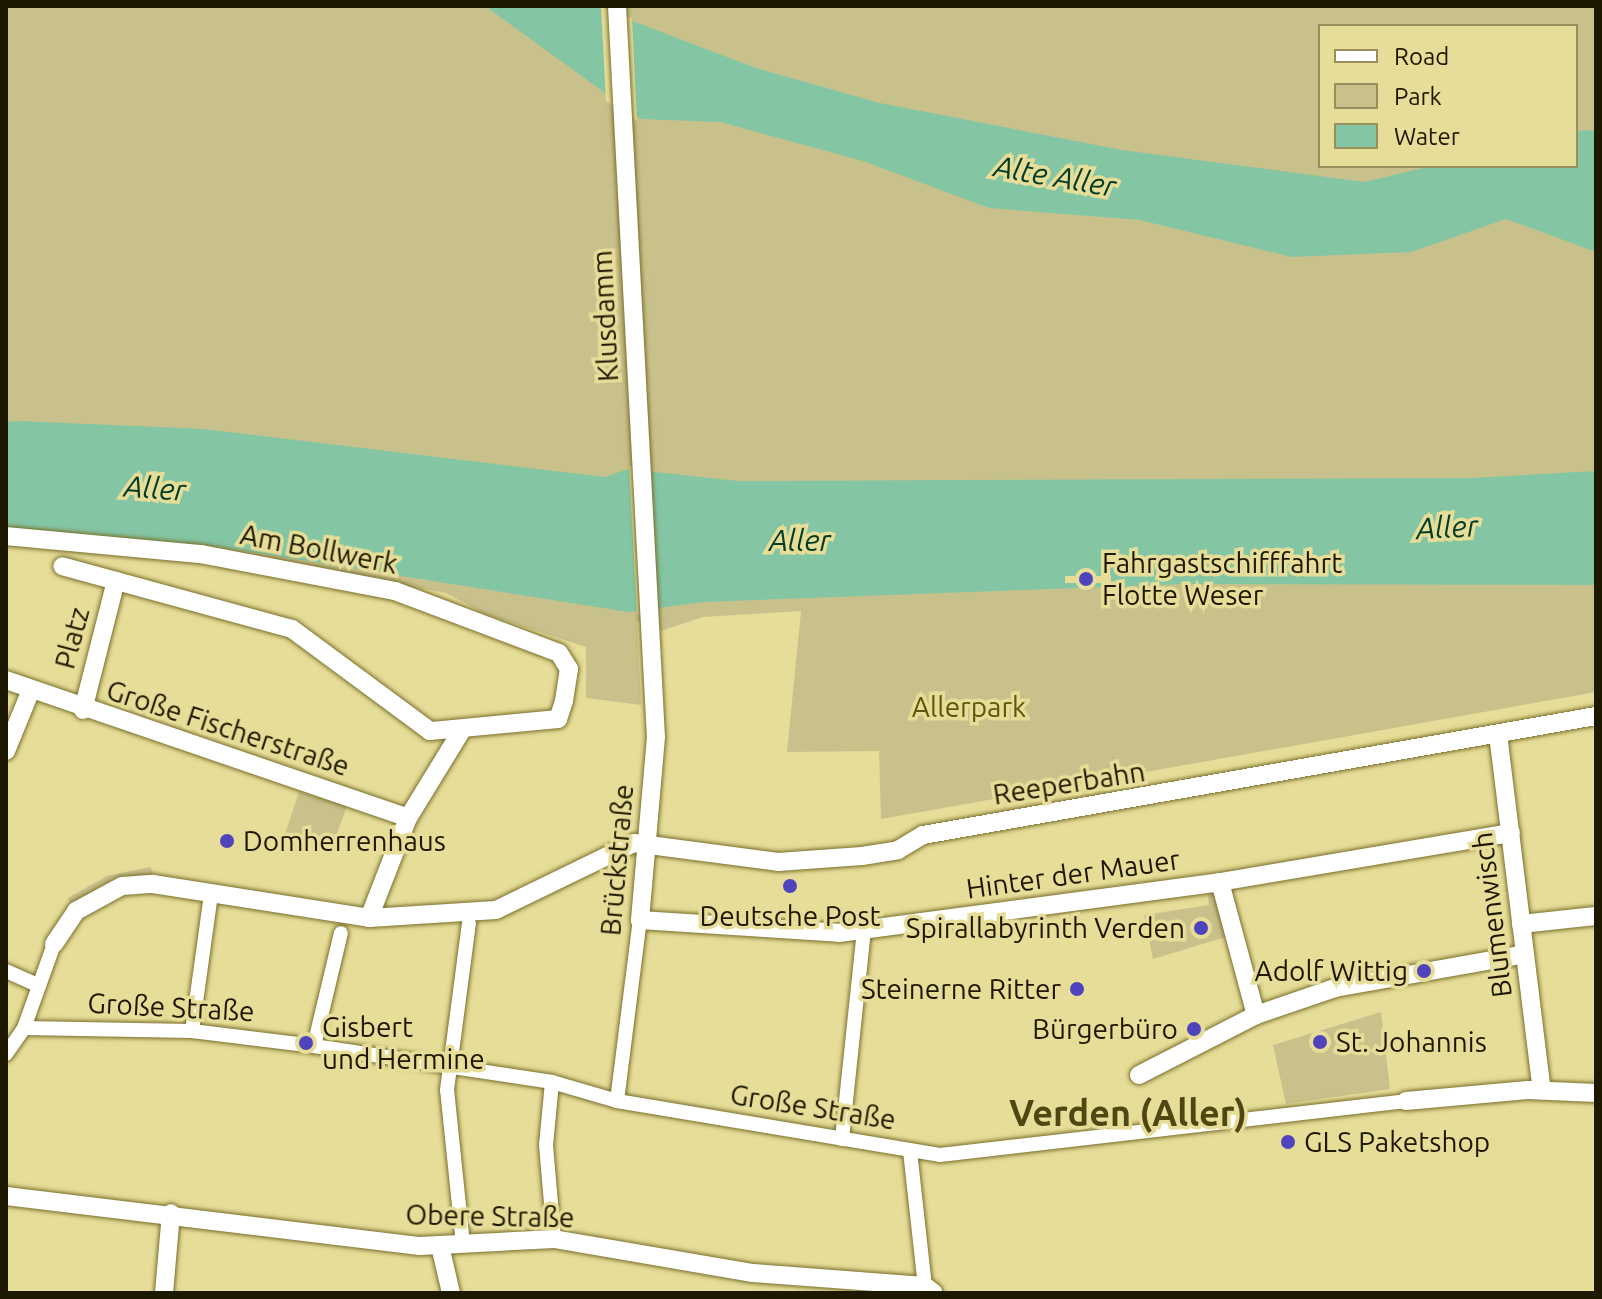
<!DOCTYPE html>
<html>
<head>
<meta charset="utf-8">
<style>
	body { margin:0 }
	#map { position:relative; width:1602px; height:1299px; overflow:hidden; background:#e6dd98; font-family:Ubuntu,sans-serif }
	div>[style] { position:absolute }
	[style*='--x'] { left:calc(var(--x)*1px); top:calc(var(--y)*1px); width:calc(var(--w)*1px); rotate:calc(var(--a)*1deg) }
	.green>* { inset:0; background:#c9c18b }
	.water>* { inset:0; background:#84c6a4 }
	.pier>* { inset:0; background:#e6dd98 }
	.roads { filter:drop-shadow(0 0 2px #796f2b) drop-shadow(0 0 2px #796f2b) }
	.pedestrian>* { height:14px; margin:-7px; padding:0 7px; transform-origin:7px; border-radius:7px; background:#fff }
	.minor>* { height:18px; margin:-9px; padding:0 9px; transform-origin:9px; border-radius:9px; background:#fff }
	.dots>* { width:22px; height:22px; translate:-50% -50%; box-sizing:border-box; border:4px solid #e6dd98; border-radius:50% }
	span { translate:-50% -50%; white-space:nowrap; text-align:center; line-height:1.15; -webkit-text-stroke:7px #e6dd98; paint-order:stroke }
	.street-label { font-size:28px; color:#1d1900 }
	.poi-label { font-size:28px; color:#1d1900 }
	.left { translate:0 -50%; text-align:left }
	.right { translate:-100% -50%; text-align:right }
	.park-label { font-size:28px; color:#615709 }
	.water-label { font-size:30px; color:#043d27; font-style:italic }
	.district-label { font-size:36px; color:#4e4712; font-weight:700 }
	.frame { position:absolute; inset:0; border:8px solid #1d1900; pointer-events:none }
	.legend { position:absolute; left:1318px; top:24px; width:260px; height:144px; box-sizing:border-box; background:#e6dd98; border:2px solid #968f5b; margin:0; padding:10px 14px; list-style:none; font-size:24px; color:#1d1900 }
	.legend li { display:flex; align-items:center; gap:16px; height:40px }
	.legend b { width:40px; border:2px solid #968f5b }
</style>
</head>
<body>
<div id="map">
	<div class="green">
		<i style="clip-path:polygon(evenodd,6px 6px,1596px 6px,1596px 692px,881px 819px,879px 751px,787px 752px,801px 611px,703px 617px,661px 631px,659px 620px,637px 622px,641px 705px,586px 698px,586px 647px,485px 614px,446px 593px,187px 547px,6px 534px,6px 6px,1320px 26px,1576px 26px,1576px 166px,1320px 166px,1320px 26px)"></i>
		<i style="clip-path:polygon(299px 792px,347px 806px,331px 850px,282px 843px)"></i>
		<i style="clip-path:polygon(150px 867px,155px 875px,113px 879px,70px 903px,68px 898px,107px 876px)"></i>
		<i style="clip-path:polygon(1218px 891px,1229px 936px,1153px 959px,1144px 915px,1209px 905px,1207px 892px)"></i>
		<i style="clip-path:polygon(1381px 1012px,1390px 1089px,1286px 1104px,1273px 1045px)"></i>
	</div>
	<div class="water">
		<i style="clip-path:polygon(485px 6px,593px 6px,756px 68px,880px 103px,1122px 150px,1365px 182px,1431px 166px,1576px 166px,1576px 131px,1596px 130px,1596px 252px,1506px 219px,1411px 252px,1291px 257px,1140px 220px,989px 208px,863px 161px,720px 122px,641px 119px)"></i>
		<i style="clip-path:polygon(19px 421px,204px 429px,605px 477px,628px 469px,738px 481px,1473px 478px,1596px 471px,1596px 585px,1187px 584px,703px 602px,628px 612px,213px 546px,6px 529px,6px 422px)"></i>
	</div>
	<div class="pier">
		<i style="clip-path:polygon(601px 7px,632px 18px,637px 121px,606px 101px)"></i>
		<i style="clip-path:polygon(629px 466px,649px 468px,657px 613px,637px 615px)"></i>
		<i style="clip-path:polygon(1065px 576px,1111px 576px,1111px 583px,1065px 583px)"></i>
	</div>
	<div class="roads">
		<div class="pedestrian">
			<i style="--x:6;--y:971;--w:36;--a:24"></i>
			<i style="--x:24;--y:1028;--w:168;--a:1"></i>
			<i style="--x:192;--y:1031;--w:123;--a:7"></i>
			<i style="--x:314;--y:1046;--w:241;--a:8.6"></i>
			<i style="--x:552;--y:1082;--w:68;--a:16.3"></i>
			<i style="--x:617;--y:1101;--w:327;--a:9.5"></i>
			<i style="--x:940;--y:1155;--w:469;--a:-6.6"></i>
			<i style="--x:192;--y:1031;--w:138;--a:-82.1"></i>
			<i style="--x:314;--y:1046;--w:116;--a:-76.6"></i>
			<i style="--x:6;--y:1054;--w:32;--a:-55"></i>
			<i style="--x:24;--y:1028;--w:89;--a:-70.3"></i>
			<i style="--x:552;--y:1082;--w:63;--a:95.4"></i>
			<i style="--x:546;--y:1145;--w:94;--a:85.1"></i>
			<i style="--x:617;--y:1101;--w:182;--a:-82.8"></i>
			<i style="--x:842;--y:1139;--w:210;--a:-84"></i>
			<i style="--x:910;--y:1151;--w:136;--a:83.7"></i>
			<i style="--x:463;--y:1244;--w:155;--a:-95.9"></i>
			<i style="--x:447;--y:1090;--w:168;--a:-82.5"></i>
		</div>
		<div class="minor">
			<i style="--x:617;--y:6;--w:732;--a:86.95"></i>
			<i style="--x:656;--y:737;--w:184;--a:95"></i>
			<i style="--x:640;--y:920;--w:199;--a:3.7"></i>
			<i style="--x:839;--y:933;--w:384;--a:-7.6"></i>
			<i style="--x:1220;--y:882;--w:295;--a:-9.6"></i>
			<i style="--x:6;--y:536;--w:196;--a:5.3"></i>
			<i style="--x:201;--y:554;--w:197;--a:10.8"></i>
			<i style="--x:395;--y:591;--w:175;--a:20.7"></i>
			<i style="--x:559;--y:653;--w:19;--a:58"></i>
			<i style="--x:569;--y:669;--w:32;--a:99"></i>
			<i style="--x:564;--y:701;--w:19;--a:108"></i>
			<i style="--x:558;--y:719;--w:129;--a:174.6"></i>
			<i style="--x:430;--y:731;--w:172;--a:-143.5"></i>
			<i style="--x:292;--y:629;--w:238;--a:-164.7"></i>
			<i style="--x:6;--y:680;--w:425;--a:18.9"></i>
			<i style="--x:83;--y:710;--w:133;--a:-75.7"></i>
			<i style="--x:1498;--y:734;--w:359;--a:83"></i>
			<i style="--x:6;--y:751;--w:66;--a:-67.7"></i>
			<i style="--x:1220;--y:882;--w:138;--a:74.9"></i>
			<i style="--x:369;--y:918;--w:107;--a:-68.7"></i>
			<i style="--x:408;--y:818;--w:100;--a:-58.5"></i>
			<i style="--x:1521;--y:924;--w:75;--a:-6.1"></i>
			<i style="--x:54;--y:944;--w:40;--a:-56"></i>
			<i style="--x:76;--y:911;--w:52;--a:-28.5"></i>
			<i style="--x:122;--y:886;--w:31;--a:-4"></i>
			<i style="--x:153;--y:884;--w:219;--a:8.9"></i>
			<i style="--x:369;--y:918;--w:127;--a:-3.6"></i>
			<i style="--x:496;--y:910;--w:153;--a:-25.9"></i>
			<i style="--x:634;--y:843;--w:145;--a:7.5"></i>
			<i style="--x:778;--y:862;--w:84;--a:-4.1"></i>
			<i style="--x:862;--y:856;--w:36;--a:-9"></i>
			<i style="--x:898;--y:850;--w:29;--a:-31"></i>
			<i style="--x:923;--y:835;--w:683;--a:-10.03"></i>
			<i style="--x:1139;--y:1075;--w:131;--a:-27.1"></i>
			<i style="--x:1256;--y:1015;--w:83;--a:-18.9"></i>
			<i style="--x:1335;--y:988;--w:193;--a:-10.1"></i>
			<i style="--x:1406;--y:1101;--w:122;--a:-5.2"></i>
			<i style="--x:1528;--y:1090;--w:68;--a:2.5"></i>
			<i style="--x:6;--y:1196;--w:417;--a:6.9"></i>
			<i style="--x:420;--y:1246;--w:134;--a:-3"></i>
			<i style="--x:554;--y:1239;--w:202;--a:9.7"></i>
			<i style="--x:753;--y:1273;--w:172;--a:4.3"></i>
			<i style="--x:925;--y:1286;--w:11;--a:38"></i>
			<i style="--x:440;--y:1246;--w:48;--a:76.8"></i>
			<i style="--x:164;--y:1293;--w:80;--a:-85"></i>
		</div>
	</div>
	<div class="dots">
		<i style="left:1086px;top:579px;background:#4f44bb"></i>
		<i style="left:227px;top:841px;background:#4f44bb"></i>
		<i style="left:790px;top:886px;background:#4f44bb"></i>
		<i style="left:1201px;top:928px;background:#4f44bb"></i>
		<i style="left:1424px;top:971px;background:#4f44bb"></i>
		<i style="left:1077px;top:989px;background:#4f44bb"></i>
		<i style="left:1194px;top:1029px;background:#4f44bb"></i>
		<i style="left:1320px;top:1042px;background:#4f44bb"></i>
		<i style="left:306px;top:1043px;background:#4f44bb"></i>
		<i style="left:1288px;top:1142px;background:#4f44bb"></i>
	</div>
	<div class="street-label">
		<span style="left:605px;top:316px;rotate:-93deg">Klusdamm</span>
		<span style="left:319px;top:549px;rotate:11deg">Am Bollwerk</span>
		<span style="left:72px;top:638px;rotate:-75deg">Platz</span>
		<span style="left:228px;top:728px;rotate:18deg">Große Fischerstraße</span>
		<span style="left:1069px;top:783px;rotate:-9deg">Reeperbahn</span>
		<span style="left:617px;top:860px;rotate:-85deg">Brückstraße</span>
		<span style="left:1073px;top:874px;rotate:-8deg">Hinter der Mauer</span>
		<span style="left:1492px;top:915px;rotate:-97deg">Blumenwisch</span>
		<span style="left:171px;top:1007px;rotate:3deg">Große Straße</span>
		<span style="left:813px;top:1107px;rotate:9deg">Große Straße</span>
		<span style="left:490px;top:1216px;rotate:1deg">Obere Straße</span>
	</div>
	<div class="poi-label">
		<span class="left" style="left:1102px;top:579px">Fahrgastschifffahrt<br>Flotte Weser</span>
		<span class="left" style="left:243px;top:841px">Domherrenhaus</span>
		<span style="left:790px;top:916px">Deutsche Post</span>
		<span class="right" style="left:1185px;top:928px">Spirallabyrinth Verden</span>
		<span class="right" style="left:1408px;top:971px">Adolf Wittig</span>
		<span class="right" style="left:1061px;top:989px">Steinerne Ritter</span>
		<span class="left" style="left:322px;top:1043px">Gisbert<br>und Hermine</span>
		<span class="right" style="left:1178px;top:1029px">Bürgerbüro</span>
		<span class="left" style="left:1336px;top:1042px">St. Johannis</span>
		<span class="left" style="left:1304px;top:1142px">GLS Paketshop</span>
	</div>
	<div class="park-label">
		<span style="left:969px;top:707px">Allerpark</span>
	</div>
	<div class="water-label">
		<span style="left:1055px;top:176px;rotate:10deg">Alte Aller</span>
		<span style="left:155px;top:488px;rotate:4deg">Aller</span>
		<span style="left:1447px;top:527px;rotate:-3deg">Aller</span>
		<span style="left:800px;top:540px">Aller</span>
	</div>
	<div class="district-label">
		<span style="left:1128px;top:1113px">Verden (Aller)</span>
	</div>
	<div class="frame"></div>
	<ul class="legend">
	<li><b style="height:10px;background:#fff"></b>Road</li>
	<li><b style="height:22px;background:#c9c18b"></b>Park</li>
	<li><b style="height:22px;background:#84c6a4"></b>Water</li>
	</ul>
</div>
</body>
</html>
